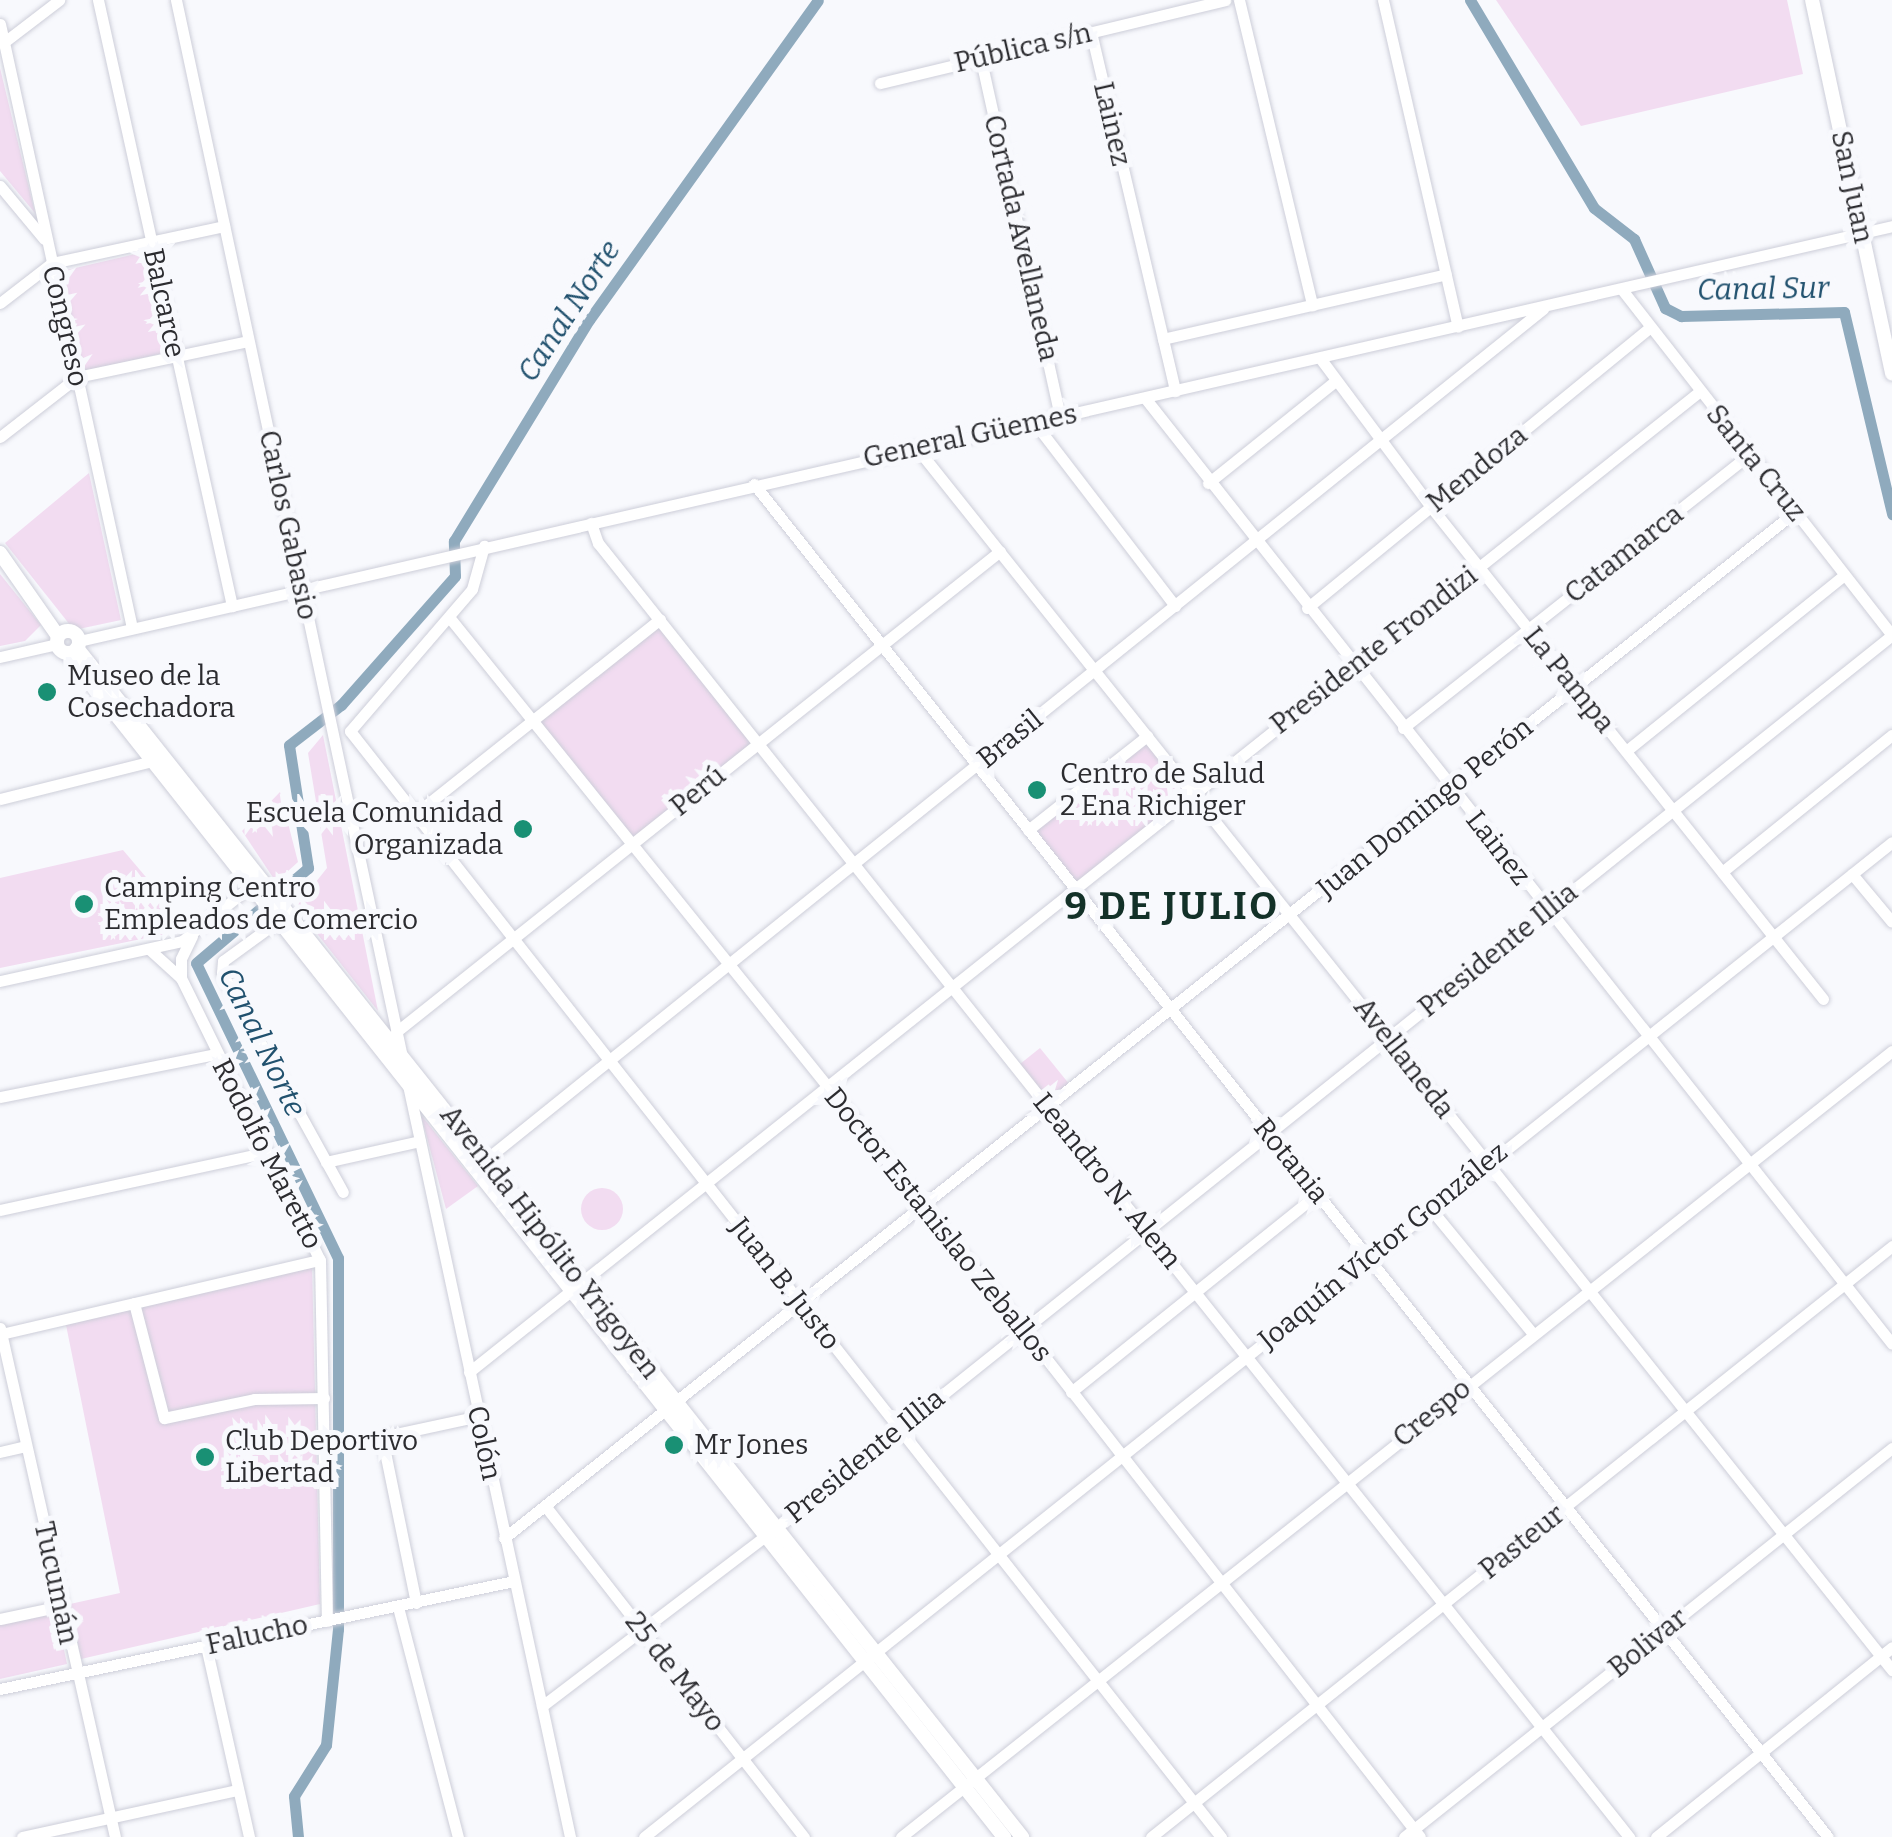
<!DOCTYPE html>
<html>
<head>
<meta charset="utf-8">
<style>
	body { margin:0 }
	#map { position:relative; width:1892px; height:1837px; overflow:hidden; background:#f8f9fd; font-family:Bitter,serif }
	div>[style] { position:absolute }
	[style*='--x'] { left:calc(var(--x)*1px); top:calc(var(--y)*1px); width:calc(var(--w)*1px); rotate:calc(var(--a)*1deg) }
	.green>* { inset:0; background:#f2dcf1 }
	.round { border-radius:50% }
	.canal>* { height:11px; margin:-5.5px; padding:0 5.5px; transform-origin:5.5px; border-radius:5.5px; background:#8faabd }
	.roads { filter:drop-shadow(0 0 2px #cdced9) drop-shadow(0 0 2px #cdced9) }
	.minor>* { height:11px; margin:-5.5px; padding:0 5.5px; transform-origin:5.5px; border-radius:5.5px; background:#fff }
	.tertiary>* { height:14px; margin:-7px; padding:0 7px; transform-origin:7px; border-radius:7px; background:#fff }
	.tertiary>.ring { margin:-7px; padding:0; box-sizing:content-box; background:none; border:14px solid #fff; border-radius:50% }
	.dots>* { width:28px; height:28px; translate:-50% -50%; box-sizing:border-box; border:5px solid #f8f9fd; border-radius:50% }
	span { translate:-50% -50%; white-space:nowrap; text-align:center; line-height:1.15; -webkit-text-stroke:10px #f8f9fd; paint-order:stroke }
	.street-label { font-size:28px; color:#2c2c30 }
	.poi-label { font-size:28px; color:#2c2c30 }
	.left { translate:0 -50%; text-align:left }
	.right { translate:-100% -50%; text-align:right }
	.water-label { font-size:30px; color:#21516e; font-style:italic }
	.district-label { font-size:38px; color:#133128; font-weight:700; letter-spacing:2.5px }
</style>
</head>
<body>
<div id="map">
	<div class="green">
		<i style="clip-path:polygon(1496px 0,1787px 0,1803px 74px,1581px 126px)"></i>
		<i style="clip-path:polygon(0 68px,35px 213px,0 171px)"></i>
		<i style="clip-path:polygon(144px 252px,168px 352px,82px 372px,58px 272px)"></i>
		<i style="clip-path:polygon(89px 473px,121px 620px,74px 630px,5px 543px)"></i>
		<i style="clip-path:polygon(0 574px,41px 625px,25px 641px,0 646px)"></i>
		<i style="clip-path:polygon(660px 619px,758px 743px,632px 844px,531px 718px)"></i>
		<i style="clip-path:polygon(323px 735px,378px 1011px,296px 907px,327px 868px,308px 753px)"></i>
		<i style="clip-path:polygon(1147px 736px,1193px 794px,1074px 888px,1028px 830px)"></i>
		<i style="clip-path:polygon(280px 792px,298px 862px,276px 882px,242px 831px)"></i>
		<i style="clip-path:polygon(123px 850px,190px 929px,0 968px,0 878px)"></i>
		<i style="clip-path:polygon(1040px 1048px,1070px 1085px,1050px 1101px,1020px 1064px)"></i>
		<i style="clip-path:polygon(421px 1115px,478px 1186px,446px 1209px)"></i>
		<i class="round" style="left:581px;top:1188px;width:42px;height:42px"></i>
		<i style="clip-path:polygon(312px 1264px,320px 1604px,81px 1659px,70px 1604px,120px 1593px,65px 1320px)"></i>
		<i style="clip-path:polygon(56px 1612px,67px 1664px,0 1679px,0 1624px)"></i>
	</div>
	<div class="canal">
		<i style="--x:1470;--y:0;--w:242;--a:59.2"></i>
		<i style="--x:1594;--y:208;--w:51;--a:37.8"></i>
		<i style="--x:1634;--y:239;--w:76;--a:65.8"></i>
		<i style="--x:1665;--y:308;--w:18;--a:27"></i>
		<i style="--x:1681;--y:316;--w:163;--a:-1.4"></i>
		<i style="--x:1844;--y:312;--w:208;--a:76.6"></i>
		<i style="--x:298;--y:1837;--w:41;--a:-95.6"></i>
		<i style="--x:294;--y:1796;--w:60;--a:-57.9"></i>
		<i style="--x:326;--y:1745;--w:117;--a:-84.1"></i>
		<i style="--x:338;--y:1629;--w:371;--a:-90"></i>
		<i style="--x:338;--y:1258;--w:327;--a:-115.7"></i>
		<i style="--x:196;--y:963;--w:147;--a:-40.3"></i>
		<i style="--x:308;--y:868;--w:124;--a:-98.8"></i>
		<i style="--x:289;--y:745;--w:66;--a:-37.6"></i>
		<i style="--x:341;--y:705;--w:172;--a:-48.5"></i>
		<i style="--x:455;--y:576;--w:35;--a:-92"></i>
		<i style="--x:454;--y:541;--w:259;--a:-58.6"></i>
		<i style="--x:589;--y:320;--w:393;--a:-54.4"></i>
	</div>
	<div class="roads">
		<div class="minor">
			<i style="--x:98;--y:0;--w:621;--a:77.53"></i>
			<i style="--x:176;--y:0;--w:1076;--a:77.93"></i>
			<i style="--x:1239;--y:0;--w:314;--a:76.5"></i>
			<i style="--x:1383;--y:0;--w:335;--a:77.1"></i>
			<i style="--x:0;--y:24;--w:618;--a:77.67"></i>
			<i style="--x:1091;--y:32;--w:369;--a:76.8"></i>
			<i style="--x:3;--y:43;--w:71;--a:-37.5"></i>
			<i style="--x:981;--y:60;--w:365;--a:77.5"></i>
			<i style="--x:880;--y:83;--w:355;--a:-13.5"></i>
			<i style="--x:0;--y:186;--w:69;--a:50.3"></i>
			<i style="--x:1623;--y:291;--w:437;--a:52"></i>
			<i style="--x:0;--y:303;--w:66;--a:-37.6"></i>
			<i style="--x:52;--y:263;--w:176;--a:-12.1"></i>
			<i style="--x:1163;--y:339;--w:290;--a:-12.9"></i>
			<i style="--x:1320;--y:358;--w:186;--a:53.3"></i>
			<i style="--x:1431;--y:507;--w:629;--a:51.45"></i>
			<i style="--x:1145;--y:398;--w:1205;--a:51.7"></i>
			<i style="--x:1034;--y:422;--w:232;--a:52.5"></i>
			<i style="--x:0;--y:437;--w:98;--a:-37.9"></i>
			<i style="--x:77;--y:377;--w:175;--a:-11.9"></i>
			<i style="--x:916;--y:447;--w:1565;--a:51.41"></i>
			<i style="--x:1208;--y:483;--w:161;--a:-38.7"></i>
			<i style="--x:754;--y:484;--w:1727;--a:51.56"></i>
			<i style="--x:591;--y:523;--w:21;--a:71"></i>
			<i style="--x:598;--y:543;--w:1655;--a:51.45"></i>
			<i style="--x:1307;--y:608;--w:441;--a:-39.3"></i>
			<i style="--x:449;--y:617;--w:916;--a:51.12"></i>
			<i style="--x:1024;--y:1330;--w:643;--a:52.01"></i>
			<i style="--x:79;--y:641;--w:1860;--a:-12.89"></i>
			<i style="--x:0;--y:657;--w:58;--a:-12.8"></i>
			<i style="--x:1403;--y:728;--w:442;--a:-38.3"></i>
			<i style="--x:350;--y:731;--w:1408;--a:51.78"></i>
			<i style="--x:350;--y:731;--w:187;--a:-49.3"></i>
			<i style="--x:472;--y:589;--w:45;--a:-74.4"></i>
			<i style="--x:1626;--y:751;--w:280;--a:-38.9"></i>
			<i style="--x:0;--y:799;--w:165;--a:-14"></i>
			<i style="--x:415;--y:814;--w:313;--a:-38.5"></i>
			<i style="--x:1028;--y:830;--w:152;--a:-38.3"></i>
			<i style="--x:1722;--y:872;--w:218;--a:-38.9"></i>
			<i style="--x:1852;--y:874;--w:62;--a:50.2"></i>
			<i style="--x:282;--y:918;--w:73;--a:143.9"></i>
			<i style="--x:223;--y:961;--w:12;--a:95"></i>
			<i style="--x:222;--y:973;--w:250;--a:61.1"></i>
			<i style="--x:192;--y:936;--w:25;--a:116"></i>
			<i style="--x:181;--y:959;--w:19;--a:90"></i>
			<i style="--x:181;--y:978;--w:314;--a:63.8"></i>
			<i style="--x:320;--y:1260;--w:361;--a:88.9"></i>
			<i style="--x:149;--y:949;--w:43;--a:42.2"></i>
			<i style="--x:0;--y:981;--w:186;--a:-12.4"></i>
			<i style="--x:182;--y:941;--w:96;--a:-38.7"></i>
			<i style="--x:396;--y:1032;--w:772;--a:-38.53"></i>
			<i style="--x:408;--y:1085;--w:769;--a:77.84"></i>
			<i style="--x:0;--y:1097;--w:220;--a:-11.3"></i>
			<i style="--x:326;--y:1162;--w:96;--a:-12.6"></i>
			<i style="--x:479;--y:1165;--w:1366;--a:-38.82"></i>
			<i style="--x:1430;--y:1208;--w:163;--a:50.7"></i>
			<i style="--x:0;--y:1210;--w:274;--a:-12.2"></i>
			<i style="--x:134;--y:1303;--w:119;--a:75.4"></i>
			<i style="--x:164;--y:1418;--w:92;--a:-11.9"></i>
			<i style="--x:254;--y:1399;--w:70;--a:-0.8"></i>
			<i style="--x:0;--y:1328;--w:522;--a:77.27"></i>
			<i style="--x:1;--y:1334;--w:327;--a:-13.1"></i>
			<i style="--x:469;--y:1372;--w:1573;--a:-38.55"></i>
			<i style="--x:1071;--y:1392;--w:316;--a:-38.8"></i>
			<i style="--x:0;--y:1452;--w:26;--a:-13"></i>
			<i style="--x:546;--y:1507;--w:419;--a:52"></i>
			<i style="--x:504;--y:1538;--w:1650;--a:-38.48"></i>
			<i style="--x:416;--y:1603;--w:169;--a:-101.6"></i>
			<i style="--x:382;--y:1437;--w:99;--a:-12.2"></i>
			<i style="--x:398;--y:1607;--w:238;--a:75.4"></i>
			<i style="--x:0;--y:1619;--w:62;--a:-12"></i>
			<i style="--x:206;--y:1646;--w:196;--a:77.3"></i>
			<i style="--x:0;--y:1689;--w:525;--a:-11.87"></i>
			<i style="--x:542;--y:1706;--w:289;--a:-37.3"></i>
			<i style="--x:772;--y:1531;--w:1434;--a:-38.66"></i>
			<i style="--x:22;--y:1837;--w:221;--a:-12.3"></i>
			<i style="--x:644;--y:1837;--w:1596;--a:-38.56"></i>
			<i style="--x:901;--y:1837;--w:1265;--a:-38.42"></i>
			<i style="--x:1151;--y:1837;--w:948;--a:-38.57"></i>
			<i style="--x:1404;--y:1837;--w:624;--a:-38.56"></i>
			<i style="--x:1656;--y:1837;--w:303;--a:-38.8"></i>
		</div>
		<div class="tertiary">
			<i style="--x:1812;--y:0;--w:382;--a:77.9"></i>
			<i style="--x:0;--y:553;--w:101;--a:55.1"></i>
			<i class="ring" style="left:57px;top:631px;width:8px;height:8px"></i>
			<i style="--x:77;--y:648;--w:1519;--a:51.52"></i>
			<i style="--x:68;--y:654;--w:1509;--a:51.65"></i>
		</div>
	</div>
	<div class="dots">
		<i style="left:47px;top:692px;background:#199074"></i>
		<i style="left:1037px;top:790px;background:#199074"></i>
		<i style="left:523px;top:829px;background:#199074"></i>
		<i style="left:84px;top:904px;background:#199074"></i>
		<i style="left:674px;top:1445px;background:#199074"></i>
		<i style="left:205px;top:1457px;background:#199074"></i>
	</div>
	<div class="street-label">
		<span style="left:1023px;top:48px;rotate:-13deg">Pública s/n</span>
		<span style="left:1112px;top:124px;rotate:77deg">Lainez</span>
		<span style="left:1852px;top:187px;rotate:78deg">San Juan</span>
		<span style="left:1021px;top:238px;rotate:77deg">Cortada Avellaneda</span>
		<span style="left:164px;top:303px;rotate:78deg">Balcarce</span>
		<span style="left:65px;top:326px;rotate:77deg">Congreso</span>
		<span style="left:970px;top:436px;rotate:-12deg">General Güemes</span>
		<span style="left:1756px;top:463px;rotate:51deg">Santa Cruz</span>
		<span style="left:1477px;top:469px;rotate:-39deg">Mendoza</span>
		<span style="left:288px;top:525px;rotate:78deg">Carlos Gabasio</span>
		<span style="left:1624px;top:554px;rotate:-38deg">Catamarca</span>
		<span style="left:1374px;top:650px;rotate:-38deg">Presidente Frondizi</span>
		<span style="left:1569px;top:680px;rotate:51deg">La Pampa</span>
		<span style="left:1010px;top:739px;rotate:-39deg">Brasil</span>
		<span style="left:698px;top:791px;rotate:-39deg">Perú</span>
		<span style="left:1425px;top:808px;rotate:-39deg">Juan Domingo Perón</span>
		<span style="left:1498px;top:848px;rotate:52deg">Lainez</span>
		<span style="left:1498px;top:950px;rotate:-39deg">Presidente Illia</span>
		<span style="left:1404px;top:1058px;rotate:52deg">Avellaneda</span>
		<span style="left:267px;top:1154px;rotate:63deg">Rodolfo Maretto</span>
		<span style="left:1291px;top:1161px;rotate:51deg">Rotania</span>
		<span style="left:1107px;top:1181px;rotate:51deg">Leandro N. Alem</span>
		<span style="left:938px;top:1225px;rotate:51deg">Doctor Estanislao Zeballos</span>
		<span style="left:550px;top:1242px;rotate:52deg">Avenida Hipólito Yrigoyen</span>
		<span style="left:1383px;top:1246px;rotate:-39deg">Joaquín Víctor González</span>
		<span style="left:785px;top:1284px;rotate:52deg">Juan B. Justo</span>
		<span style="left:1432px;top:1413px;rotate:-39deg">Crespo</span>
		<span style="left:484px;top:1443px;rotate:78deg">Colón</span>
		<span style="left:865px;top:1456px;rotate:-39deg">Presidente Illia</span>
		<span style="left:1522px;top:1542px;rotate:-39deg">Pasteur</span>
		<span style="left:56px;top:1583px;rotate:78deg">Tucumán</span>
		<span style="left:257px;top:1635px;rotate:-12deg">Falucho</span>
		<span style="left:1648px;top:1643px;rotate:-39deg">Bolivar</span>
		<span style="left:675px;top:1672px;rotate:52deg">25 de Mayo</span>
	</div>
	<div class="poi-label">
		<span class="left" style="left:67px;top:692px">Museo de la<br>Cosechadora</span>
		<span class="left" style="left:1060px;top:790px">Centro de Salud<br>2 Ena Richiger</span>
		<span class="right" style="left:503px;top:829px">Escuela Comunidad<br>Organizada</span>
		<span class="left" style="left:104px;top:904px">Camping Centro<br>Empleados de Comercio</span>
		<span class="left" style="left:225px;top:1457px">Club Deportivo<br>Libertad</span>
		<span class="left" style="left:694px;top:1445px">Mr Jones</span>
	</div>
	<div class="water-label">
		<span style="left:1763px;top:289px;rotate:-1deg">Canal Sur</span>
		<span style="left:569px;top:311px;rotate:-57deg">Canal Norte</span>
		<span style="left:262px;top:1042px;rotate:64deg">Canal Norte</span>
	</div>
	<div class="district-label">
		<span style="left:1172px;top:907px">9 DE JULIO</span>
	</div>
</div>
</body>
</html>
